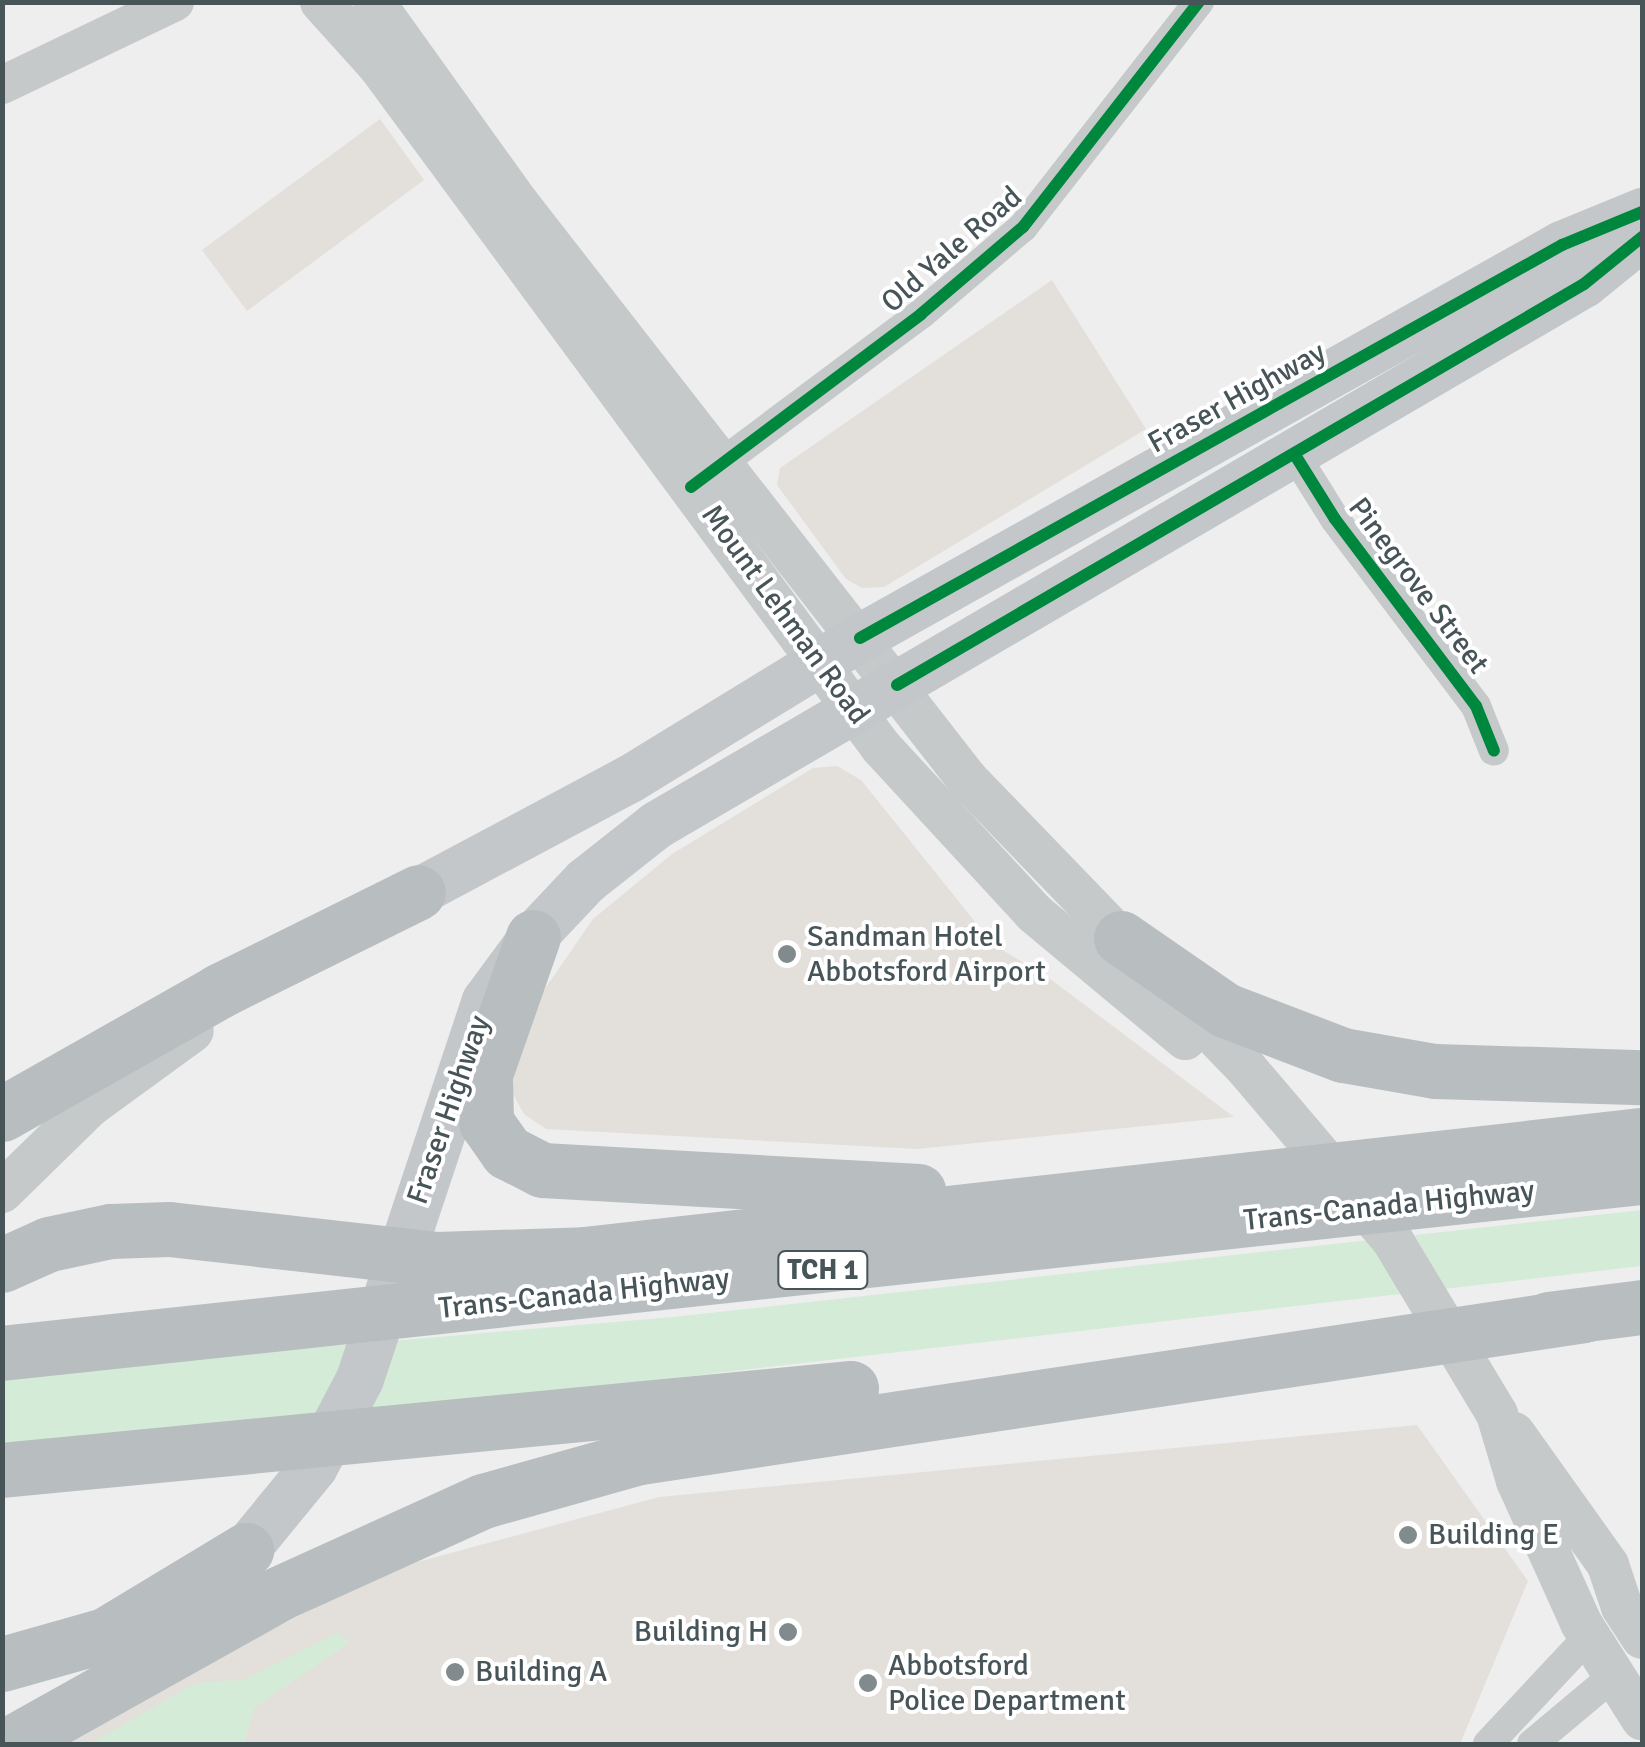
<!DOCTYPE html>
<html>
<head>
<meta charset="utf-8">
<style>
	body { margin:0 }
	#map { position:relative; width:1645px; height:1747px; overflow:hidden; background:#eee; font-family:Signika,sans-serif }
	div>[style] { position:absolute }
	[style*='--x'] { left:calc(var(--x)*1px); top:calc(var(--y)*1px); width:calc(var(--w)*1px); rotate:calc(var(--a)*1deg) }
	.commercial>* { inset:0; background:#e3e0db }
	.green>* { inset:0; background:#d4ecd7 }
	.minor>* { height:30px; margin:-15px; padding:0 15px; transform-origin:15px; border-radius:15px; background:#c5c9c9 }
	.tertiary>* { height:38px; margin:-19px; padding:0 19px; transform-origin:19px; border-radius:19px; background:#c5c9c9 }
	.secondary>* { height:42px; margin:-21px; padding:0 21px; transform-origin:21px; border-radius:21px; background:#c5c9c9 }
	.primary>* { height:48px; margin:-24px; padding:0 24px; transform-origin:24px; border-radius:24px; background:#c3c7c9 }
	.motorway>* { height:55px; margin:-27.5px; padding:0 27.5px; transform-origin:27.5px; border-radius:27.5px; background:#b8bec0 }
	.cycleway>* { height:12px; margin:-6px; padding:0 6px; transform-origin:6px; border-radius:6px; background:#00873e }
	.dots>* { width:28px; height:28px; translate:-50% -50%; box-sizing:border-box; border:5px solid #fff; border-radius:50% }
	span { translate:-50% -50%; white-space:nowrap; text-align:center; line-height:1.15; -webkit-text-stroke:8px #fff; paint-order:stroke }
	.shield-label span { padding:2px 8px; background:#fff; border:2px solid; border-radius:8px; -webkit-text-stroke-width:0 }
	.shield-label { font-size:28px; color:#475458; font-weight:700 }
	.street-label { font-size:30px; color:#475458 }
	.poi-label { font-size:30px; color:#475458 }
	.left { translate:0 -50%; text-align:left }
	.right { translate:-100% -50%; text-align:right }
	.frame { position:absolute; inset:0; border:5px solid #475458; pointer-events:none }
</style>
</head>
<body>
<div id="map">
	<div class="commercial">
		<i style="clip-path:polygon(380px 119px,424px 180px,247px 311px,202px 250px)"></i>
		<i style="clip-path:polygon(1052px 280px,1146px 429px,884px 587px,862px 588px,846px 579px,777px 485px,780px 468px)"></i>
		<i style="clip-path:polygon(837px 766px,861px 780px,993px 944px,1053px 981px,1234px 1117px,917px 1149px,546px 1129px,524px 1114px,513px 1094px,514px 1064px,535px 1003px,593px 919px,672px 854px,813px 768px)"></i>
		<i style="clip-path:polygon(1417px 1425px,1528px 1581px,1460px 1744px,54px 1744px,384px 1571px,659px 1497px)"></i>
	</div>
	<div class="green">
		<i style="clip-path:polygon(1642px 1210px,1642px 1266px,432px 1406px,3px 1443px,3px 1374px,673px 1317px)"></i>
		<i style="clip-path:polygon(337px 1633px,350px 1642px,254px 1708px,244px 1744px,90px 1744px,196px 1683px,243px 1680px)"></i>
	</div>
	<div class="minor">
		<i style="--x:1295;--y:455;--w:75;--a:58"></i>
		<i style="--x:1335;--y:519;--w:234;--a:53"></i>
		<i style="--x:1476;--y:706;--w:48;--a:68.2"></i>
		<i style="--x:707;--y:474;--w:267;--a:-36.8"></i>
		<i style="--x:921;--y:314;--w:134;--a:-40.5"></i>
		<i style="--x:1023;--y:227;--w:286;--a:-52"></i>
		<i style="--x:1488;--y:1744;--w:146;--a:-46.9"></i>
		<i style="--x:1532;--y:1744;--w:104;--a:-39.9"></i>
	</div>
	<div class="tertiary">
		<i style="--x:2;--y:85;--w:192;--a:-25.6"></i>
	</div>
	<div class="secondary">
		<i style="--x:321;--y:2;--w:85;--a:47.9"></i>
		<i style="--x:378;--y:65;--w:847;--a:53.59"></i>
		<i style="--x:881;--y:747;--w:226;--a:47.3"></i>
		<i style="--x:1034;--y:913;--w:197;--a:39.8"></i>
		<i style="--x:374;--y:2;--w:247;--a:54.4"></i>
		<i style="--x:518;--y:203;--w:730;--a:52.06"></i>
		<i style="--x:967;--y:779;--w:402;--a:46"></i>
		<i style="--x:1246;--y:1068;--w:227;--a:49.6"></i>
		<i style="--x:1393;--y:1241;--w:202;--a:59"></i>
		<i style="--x:1497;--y:1414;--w:70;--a:73.4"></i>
		<i style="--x:1517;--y:1481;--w:156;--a:65.7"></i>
		<i style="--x:1581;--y:1623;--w:114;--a:57.6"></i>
		<i style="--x:2;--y:1192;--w:123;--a:-44.3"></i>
		<i style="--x:90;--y:1106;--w:127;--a:-36.1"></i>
		<i style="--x:1514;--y:1433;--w:162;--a:54.5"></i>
		<i style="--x:1608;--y:1565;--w:44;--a:71.6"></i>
		<i style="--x:1622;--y:1607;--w:37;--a:57"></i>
	</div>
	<div class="primary">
		<i style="--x:418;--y:892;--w:240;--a:-28.1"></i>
		<i style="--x:630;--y:779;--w:270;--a:-31.5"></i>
		<i style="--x:860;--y:638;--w:805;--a:-29.24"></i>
		<i style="--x:1562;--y:245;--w:87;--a:-22.4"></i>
		<i style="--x:246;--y:1550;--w:107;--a:-50.7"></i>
		<i style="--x:314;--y:1467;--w:99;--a:-62.4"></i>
		<i style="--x:360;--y:1379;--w:398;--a:-71.6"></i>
		<i style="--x:486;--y:1001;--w:79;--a:-53.7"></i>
		<i style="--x:533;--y:937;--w:77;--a:-46.6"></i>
		<i style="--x:586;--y:881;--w:90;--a:-38.3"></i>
		<i style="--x:657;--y:825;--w:1073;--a:-30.27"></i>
		<i style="--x:1584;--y:284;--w:75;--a:-39"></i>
	</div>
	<div class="motorway">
		<i style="--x:533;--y:937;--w:145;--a:109.3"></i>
		<i style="--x:485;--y:1074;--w:48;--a:88.8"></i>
		<i style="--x:486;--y:1122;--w:37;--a:55"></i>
		<i style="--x:507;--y:1152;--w:39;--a:27"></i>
		<i style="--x:542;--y:1170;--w:377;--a:3.2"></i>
		<i style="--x:1121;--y:938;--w:126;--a:34.7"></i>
		<i style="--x:1225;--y:1010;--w:126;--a:20.9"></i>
		<i style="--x:1343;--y:1055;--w:93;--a:9.9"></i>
		<i style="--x:1435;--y:1071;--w:207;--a:1.7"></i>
		<i style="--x:2;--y:1114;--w:249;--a:-29.5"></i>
		<i style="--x:219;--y:991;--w:222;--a:-26.4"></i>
		<i style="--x:2;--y:1265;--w:51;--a:-24.1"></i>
		<i style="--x:49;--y:1244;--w:62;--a:-12"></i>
		<i style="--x:110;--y:1231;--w:59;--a:-1.9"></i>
		<i style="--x:169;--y:1229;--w:270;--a:6.4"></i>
		<i style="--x:437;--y:1259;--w:147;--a:-1.9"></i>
		<i style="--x:584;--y:1254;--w:1065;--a:-6.42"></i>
		<i style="--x:1548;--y:1319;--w:95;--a:-7.3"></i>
		<i style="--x:2;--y:1353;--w:1649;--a:-6.13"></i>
		<i style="--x:2;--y:1470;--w:853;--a:-5.52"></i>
		<i style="--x:2;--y:1664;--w:107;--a:-15.7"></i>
		<i style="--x:105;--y:1635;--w:165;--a:-31.1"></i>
		<i style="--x:10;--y:1744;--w:309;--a:-29.2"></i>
		<i style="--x:280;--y:1593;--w:223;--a:-24.4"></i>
		<i style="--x:483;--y:1501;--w:163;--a:-15.7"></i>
		<i style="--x:640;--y:1457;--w:955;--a:-8.55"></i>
	</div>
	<div class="cycleway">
		<i style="--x:1295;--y:455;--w:75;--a:58"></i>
		<i style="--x:1335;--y:519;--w:234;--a:53"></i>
		<i style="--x:1476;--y:706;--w:48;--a:68.2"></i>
		<i style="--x:691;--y:487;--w:288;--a:-36.9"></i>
		<i style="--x:921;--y:314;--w:134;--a:-40.5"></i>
		<i style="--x:1023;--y:227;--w:286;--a:-52"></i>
		<i style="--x:860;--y:638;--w:805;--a:-29.24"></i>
		<i style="--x:1562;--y:245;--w:87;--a:-22.4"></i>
		<i style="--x:897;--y:685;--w:795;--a:-30.27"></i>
		<i style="--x:1584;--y:284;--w:75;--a:-39"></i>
	</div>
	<div class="dots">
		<i style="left:787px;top:954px;background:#818a8c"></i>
		<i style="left:1408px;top:1535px;background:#818a8c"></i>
		<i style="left:788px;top:1632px;background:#818a8c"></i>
		<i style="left:455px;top:1672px;background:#818a8c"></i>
		<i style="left:868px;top:1683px;background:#818a8c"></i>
	</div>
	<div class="shield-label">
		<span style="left:823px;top:1270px">TCH 1</span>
	</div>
	<div class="street-label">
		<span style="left:952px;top:250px;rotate:-41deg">Old Yale Road</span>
		<span style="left:1237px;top:398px;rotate:-29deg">Fraser Highway</span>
		<span style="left:1418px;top:586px;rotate:53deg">Pinegrove Street</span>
		<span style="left:785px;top:615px;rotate:54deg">Mount Lehman Road</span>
		<span style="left:449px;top:1110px;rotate:-71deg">Fraser Highway</span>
		<span style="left:1389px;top:1206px;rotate:-6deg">Trans-Canada Highway</span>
		<span style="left:584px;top:1294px;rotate:-6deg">Trans-Canada Highway</span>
	</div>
	<div class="poi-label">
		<span class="left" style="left:807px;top:954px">Sandman Hotel<br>Abbotsford Airport</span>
		<span class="left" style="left:1428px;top:1535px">Building E</span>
		<span class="right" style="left:768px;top:1632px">Building H</span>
		<span class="left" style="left:888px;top:1683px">Abbotsford<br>Police Department</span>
		<span class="left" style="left:475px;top:1672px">Building A</span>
	</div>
	<div class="frame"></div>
</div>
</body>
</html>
